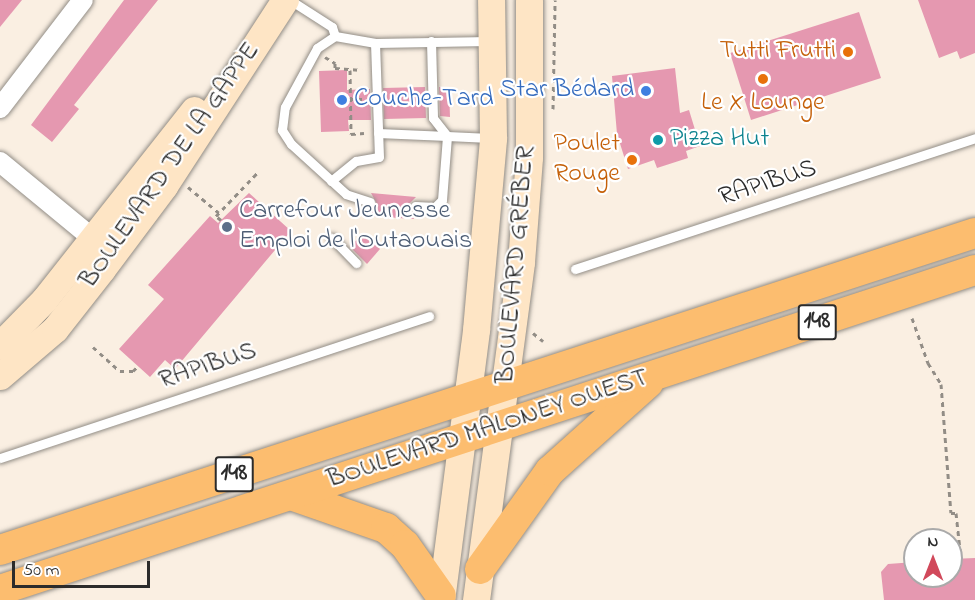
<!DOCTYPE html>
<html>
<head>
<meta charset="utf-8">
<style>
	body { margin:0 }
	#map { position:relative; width:975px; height:600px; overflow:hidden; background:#faefe2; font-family:"Indie Flower",sans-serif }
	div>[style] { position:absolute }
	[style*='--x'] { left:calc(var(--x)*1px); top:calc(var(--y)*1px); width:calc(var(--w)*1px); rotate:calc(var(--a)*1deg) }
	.building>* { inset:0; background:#e598b0 }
	.path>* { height:3px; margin-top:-1.5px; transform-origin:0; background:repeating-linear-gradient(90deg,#928d86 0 4.5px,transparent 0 9px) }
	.roads { filter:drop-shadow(0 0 2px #928d86) drop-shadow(0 0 2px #928d86) }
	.lane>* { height:9px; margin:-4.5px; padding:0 4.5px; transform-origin:4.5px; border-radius:4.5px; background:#fff }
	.street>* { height:20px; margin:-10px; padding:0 10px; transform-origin:10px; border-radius:10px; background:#fff }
	.secondary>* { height:27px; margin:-13.5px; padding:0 13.5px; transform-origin:13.5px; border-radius:13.5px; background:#fee5c5 }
	.primary>* { height:30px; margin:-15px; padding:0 15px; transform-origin:15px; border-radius:15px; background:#fcbd6f }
	.dots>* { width:16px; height:16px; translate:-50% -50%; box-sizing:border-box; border:3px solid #fff; border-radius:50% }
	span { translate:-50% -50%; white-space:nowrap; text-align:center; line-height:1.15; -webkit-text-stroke:4.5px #fff; paint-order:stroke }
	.shield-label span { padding:2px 4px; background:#fff; border:2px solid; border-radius:4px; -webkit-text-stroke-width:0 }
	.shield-label { font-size:24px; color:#2b2b2b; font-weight:700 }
	.food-label { font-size:26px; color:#c56008 }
	.right { translate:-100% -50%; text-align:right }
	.shop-label { font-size:26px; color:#366cbe }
	.left { translate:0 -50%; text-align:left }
	.culture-label { font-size:26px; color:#0d838f }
	.street-label { font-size:26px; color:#2b2b2b }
	.service-label { font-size:26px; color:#4e5e75 }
	.north { position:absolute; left:903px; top:528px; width:60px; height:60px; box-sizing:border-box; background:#fff; border:2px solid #aaa; border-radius:50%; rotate:0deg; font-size:16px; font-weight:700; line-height:24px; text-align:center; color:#2b2b2b }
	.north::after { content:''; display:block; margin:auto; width:21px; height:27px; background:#d1495b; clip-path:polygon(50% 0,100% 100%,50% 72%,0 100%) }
	.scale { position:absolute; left:12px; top:561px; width:138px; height:27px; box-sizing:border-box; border:3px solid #2b2b2b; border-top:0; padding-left:8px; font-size:18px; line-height:21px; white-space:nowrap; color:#2b2b2b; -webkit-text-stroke:4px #fff; paint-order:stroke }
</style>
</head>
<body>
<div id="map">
	<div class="building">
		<i style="clip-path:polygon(0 0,22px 0,0 27px)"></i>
		<i style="clip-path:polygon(124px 0,158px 0,74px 105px,79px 109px,52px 142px,31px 125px)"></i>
		<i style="clip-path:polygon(918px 0,975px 0,975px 53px,960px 59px,957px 51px,939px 58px)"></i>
		<i style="clip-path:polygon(859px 12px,881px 78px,751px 120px,730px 53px)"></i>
		<i style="clip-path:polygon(675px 68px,680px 113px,689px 110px,700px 146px,686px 151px,688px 158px,657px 168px,654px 160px,628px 169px,617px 134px,612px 76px)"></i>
		<i style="clip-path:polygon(347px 70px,347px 90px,370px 89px,371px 120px,348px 120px,349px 131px,321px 132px,319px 71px)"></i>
		<i style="clip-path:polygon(425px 87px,426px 118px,384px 119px,383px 88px)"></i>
		<i style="clip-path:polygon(439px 87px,449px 87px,450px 117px,440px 116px)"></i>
		<i style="clip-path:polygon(249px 193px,291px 231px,175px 369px,165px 360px,150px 377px,119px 349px,164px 299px,148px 285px,210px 216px,218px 223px)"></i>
		<i style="clip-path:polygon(371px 193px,416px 197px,408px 205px,414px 219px,369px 216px,369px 209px,377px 204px)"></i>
		<i style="clip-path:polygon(362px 234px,380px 249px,367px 264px,350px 247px)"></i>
		<i style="clip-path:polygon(975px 558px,975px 600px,884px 600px,881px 572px,888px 564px,915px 562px,915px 576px,951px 576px,951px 559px)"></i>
	</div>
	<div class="path">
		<i style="--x:325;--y:57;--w:12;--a:31"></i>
		<i style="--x:335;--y:63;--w:5;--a:90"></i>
		<i style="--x:335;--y:68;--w:27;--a:4"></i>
		<i style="--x:350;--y:70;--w:64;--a:89.1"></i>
		<i style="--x:351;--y:134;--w:13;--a:-4"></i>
		<i style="--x:348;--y:99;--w:15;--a:0"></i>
		<i style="--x:553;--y:109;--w:109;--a:-88.9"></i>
		<i style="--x:188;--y:187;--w:40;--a:40"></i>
		<i style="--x:221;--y:220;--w:6;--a:-141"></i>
		<i style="--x:216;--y:216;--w:62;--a:-46.3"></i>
		<i style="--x:912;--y:318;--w:48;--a:70.4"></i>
		<i style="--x:928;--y:363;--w:25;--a:58"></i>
		<i style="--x:941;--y:384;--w:129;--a:85.6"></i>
		<i style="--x:951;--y:513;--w:5;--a:0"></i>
		<i style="--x:956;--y:513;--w:46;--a:83.8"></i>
		<i style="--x:533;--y:333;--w:13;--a:39"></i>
		<i style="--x:93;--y:347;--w:36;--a:42"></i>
		<i style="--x:120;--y:371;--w:13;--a:0"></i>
		<i style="--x:133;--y:371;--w:7;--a:-45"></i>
	</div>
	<div class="roads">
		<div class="lane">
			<i style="--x:290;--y:0;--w:50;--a:32.7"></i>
			<i style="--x:332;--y:27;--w:9;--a:72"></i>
			<i style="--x:431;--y:41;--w:77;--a:88.5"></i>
			<i style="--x:433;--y:118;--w:23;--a:52"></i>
			<i style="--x:378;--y:133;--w:69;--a:2.5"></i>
			<i style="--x:331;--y:181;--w:32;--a:-39"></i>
			<i style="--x:356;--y:161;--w:23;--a:-10"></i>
			<i style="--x:379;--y:157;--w:114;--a:-92"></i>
			<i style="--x:370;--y:202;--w:25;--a:-162"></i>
			<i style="--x:346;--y:194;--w:74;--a:-137.7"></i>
			<i style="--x:291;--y:144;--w:17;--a:-123"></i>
			<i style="--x:282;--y:130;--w:23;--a:-83"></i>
			<i style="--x:285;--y:107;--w:67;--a:-61.5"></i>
			<i style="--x:317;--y:48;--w:22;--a:-34"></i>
			<i style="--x:335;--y:36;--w:41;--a:9.9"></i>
			<i style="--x:375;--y:43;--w:114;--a:-1"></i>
			<i style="--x:415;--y:206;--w:20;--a:3"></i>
			<i style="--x:435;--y:207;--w:10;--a:-45"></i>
			<i style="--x:442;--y:200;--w:64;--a:-85.5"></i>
			<i style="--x:447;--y:136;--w:43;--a:2.7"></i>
			<i style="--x:332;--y:238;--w:35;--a:46"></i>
			<i style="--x:575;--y:269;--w:421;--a:-18.1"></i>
			<i style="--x:0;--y:458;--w:452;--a:-18.3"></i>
		</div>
		<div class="street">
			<i style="--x:0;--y:108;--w:136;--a:-52.5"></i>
			<i style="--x:0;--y:162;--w:134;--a:39.5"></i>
		</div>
		<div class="secondary">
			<i style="--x:0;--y:345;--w:63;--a:-45.6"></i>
			<i style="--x:44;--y:300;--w:242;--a:-51.7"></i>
			<i style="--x:0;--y:376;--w:72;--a:-40.5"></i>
			<i style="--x:55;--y:329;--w:76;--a:-51.9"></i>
			<i style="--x:102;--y:269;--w:104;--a:-53.2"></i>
			<i style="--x:164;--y:186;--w:222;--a:-57"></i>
			<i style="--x:441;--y:600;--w:272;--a:-82.6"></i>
			<i style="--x:476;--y:330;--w:193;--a:-84.9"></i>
			<i style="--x:493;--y:138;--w:138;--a:-90.8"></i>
			<i style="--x:476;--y:600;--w:341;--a:-82.4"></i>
			<i style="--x:521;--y:262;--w:105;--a:-85.6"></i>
			<i style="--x:529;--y:157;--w:157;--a:-90"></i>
		</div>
		<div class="primary">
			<i style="--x:291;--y:495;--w:101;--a:19.2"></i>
			<i style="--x:386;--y:528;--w:25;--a:42"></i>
			<i style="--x:405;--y:545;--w:62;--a:54.8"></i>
			<i style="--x:0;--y:550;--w:1025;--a:-18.01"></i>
			<i style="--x:480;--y:569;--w:120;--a:-54.5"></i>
			<i style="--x:550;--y:471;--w:132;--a:-41.9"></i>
			<i style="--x:0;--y:590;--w:1026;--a:-18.17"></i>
		</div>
	</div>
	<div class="dots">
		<i style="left:848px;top:52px;background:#e8710a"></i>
		<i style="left:763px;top:79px;background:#e8710a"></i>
		<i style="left:646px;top:91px;background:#3f7fe0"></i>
		<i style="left:342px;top:100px;background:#3f7fe0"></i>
		<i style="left:658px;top:140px;background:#0f9aa8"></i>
		<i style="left:632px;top:160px;background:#e8710a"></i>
		<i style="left:227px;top:227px;background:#5c6f8a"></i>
	</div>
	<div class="shield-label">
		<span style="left:817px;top:322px">148</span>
		<span style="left:234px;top:474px">148</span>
	</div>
	<div class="food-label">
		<span class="right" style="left:836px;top:52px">Tutti Frutti</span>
		<span style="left:763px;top:104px">Le X Lounge</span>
		<span class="right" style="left:620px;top:160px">Poulet<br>Rouge</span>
	</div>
	<div class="shop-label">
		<span class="right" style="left:634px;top:91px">Star Bédard</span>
		<span class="left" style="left:354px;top:100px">Couche-Tard</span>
	</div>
	<div class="culture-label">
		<span class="left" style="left:670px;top:140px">Pizza Hut</span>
	</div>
	<div class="street-label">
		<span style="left:171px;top:166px;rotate:-55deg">BOULEVARD DE LA GAPPE</span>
		<span style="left:768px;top:184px;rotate:-18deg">RAPIBUS</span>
		<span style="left:517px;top:265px;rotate:-85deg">BOULEVARD GRÉBER</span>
		<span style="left:208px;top:367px;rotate:-18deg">RAPIBUS</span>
		<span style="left:488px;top:430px;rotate:-18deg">BOULEVARD MALONEY OUEST</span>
	</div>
	<div class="service-label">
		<span class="left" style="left:239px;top:227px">Carrefour Jeunesse<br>Emploi de l'Outaouais</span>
	</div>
	<div class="north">N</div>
	<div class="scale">50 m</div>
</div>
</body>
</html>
